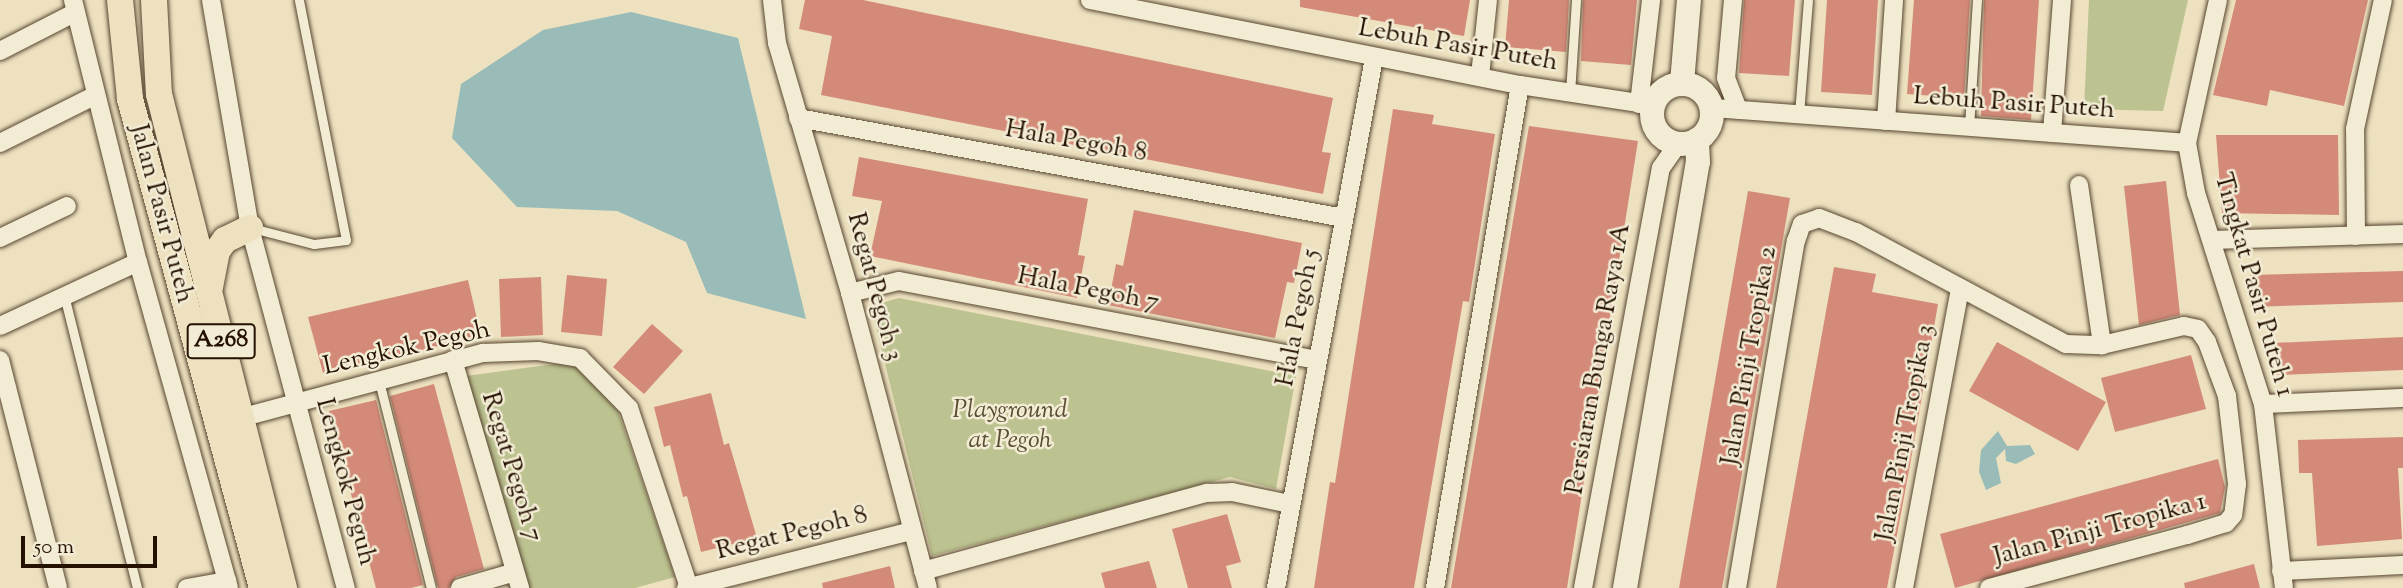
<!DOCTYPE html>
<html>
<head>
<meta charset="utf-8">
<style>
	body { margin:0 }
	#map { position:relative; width:2403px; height:588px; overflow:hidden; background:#ede1bf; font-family:"Sorts Mill Goudy",serif }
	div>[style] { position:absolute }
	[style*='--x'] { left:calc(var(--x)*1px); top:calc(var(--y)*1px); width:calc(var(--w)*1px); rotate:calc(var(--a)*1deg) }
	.green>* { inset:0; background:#bcc290 }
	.water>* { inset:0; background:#9abcb8 }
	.building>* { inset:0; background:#d48a79 }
	.roads { filter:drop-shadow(0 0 2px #574530) drop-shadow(0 0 2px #574530) }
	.lane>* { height:9px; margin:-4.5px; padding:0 4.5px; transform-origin:4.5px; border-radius:4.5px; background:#f3ecd5 }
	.street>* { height:18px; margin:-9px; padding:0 9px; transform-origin:9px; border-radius:9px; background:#f3ecd5 }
	.secondary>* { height:24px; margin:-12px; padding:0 12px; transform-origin:12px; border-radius:12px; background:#f3ecd5 }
	.secondary>.ring { margin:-12px; padding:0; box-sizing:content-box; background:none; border:24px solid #f3ecd5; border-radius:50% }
	.primary>* { height:26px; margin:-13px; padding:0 13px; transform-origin:13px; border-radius:13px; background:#ede1bf }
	span { translate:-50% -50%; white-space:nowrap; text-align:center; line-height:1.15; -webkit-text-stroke:5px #f3ecd5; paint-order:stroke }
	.shield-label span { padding:2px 5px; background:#f3ecd5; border:2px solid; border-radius:5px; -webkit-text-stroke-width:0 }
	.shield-label { font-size:24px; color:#251100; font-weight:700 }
	.street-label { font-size:26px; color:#251100 }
	.park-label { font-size:26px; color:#5a4f32; font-style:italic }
	.scale { position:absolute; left:21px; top:536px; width:136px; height:32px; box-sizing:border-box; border:4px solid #251100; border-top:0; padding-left:9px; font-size:21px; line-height:24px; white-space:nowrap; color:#251100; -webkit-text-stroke:5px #f3ecd5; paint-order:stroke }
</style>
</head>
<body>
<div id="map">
	<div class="green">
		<i style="clip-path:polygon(2089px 0,2188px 0,2163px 111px,2084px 109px)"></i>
		<i style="clip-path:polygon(899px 298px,1296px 376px,1276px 489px,1230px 477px,932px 556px,871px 306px)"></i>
		<i style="clip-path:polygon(577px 361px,618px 411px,675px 577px,635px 588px,527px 588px,466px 376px)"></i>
	</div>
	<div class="water">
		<i style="clip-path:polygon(631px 12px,738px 38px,806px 319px,707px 293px,686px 242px,617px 211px,517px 207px,452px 138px,461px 84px,543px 30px)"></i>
		<i style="clip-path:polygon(1998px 431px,2007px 446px,2030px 445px,2035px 454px,2016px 464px,2006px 461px,2005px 449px,1996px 458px,2001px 483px,1986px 490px,1979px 472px,1981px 450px)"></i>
	</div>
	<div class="building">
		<i style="clip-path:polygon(805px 0,863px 0,1333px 98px,1322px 152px,1331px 153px,1323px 194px,821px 95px,832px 36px,799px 29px)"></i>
		<i style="clip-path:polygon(1300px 0,1470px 0,1464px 36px,1300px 7px)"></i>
		<i style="clip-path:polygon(1509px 0,1569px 0,1566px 52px,1505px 47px)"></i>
		<i style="clip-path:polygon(1583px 0,1637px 0,1631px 65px,1581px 61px)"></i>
		<i style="clip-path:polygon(1744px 0,1795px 0,1789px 76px,1739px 73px)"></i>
		<i style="clip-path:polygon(1827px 0,1878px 0,1872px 95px,1821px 92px)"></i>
		<i style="clip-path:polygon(1914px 0,1970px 0,1964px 98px,1907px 94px)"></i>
		<i style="clip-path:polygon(1984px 0,2039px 0,2031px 120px,1981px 116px)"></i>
		<i style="clip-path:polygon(2236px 0,2368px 0,2344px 106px,2270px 90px,2267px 106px,2213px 95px)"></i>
		<i style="clip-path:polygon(1393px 109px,1434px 115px,1432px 124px,1495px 134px,1469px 302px,1463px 301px,1414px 588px,1314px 588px,1330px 482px,1335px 483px)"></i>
		<i style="clip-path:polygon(1529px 126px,1638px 141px,1567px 588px,1451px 588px)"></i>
		<i style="clip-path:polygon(2216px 135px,2338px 135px,2339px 215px,2222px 213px)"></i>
		<i style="clip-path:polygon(859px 157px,1088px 199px,1078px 255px,1085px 256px,1077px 298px,870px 256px,882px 201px,852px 196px)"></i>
		<i style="clip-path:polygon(2166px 181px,2180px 315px,2139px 325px,2124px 186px)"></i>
		<i style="clip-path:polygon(1748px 191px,1790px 198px,1722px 588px,1679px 588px)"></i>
		<i style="clip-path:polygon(1134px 210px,1302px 243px,1294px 283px,1287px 282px,1275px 338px,1108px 305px,1116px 264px,1123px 266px)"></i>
		<i style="clip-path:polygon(1834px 267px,1876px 274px,1872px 292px,1938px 304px,1910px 465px,1887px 588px,1776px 588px)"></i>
		<i style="clip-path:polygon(2403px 271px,2403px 302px,2250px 307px,2250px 275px)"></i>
		<i style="clip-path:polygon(567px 275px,607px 279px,602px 336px,561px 332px)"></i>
		<i style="clip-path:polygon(541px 277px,543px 335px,501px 337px,499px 279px)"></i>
		<i style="clip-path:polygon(468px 280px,481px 336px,323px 373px,308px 317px)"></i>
		<i style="clip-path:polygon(652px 324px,683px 351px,644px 394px,613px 367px)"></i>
		<i style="clip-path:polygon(2403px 337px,2403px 370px,2277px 375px,2273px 343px)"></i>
		<i style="clip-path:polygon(1997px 342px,2106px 402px,2078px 451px,1969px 391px)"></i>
		<i style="clip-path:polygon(2191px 355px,2206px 409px,2115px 432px,2101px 378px)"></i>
		<i style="clip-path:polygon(434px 384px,484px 569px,456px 577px,449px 588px,438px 588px,390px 396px)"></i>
		<i style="clip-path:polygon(711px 393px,724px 445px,729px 443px,757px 538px,701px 552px,687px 496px,683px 497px,670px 445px,664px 447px,654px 407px)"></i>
		<i style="clip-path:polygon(376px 400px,423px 585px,411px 588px,376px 588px,329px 411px)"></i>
		<i style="clip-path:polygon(2403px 437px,2403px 468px,2398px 468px,2402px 539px,2317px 546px,2312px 473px,2299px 473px,2298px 440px)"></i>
		<i style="clip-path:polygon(2218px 459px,2225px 487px,2220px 513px,1955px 588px,1940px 534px)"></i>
		<i style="clip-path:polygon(1227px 514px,1241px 562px,1226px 566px,1232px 588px,1188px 588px,1172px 529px)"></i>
		<i style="clip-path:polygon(1149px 561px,1157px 588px,1105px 588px,1101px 573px)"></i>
		<i style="clip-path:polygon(2254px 564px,2260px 588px,2185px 588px,2184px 583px)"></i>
		<i style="clip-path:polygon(890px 566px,895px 588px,823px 588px,822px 583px)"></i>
	</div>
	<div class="roads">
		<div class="lane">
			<i style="--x:1570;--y:93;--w:93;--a:-86.3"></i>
			<i style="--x:1799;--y:114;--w:114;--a:-85.5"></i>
			<i style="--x:1969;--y:127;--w:127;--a:-86.4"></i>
			<i style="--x:252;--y:228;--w:64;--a:14.5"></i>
			<i style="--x:314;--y:244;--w:32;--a:-7"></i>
			<i style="--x:346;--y:240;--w:245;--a:-101.1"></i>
			<i style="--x:64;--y:295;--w:302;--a:76"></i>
			<i style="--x:379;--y:381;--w:213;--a:75.9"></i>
		</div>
		<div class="street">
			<i style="--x:73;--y:0;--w:270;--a:76.1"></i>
			<i style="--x:138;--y:262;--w:338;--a:74.4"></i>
			<i style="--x:211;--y:0;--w:231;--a:80.3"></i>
			<i style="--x:250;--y:228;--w:373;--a:75.1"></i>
			<i style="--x:772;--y:0;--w:43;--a:83.4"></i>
			<i style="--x:777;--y:43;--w:260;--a:73.7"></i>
			<i style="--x:850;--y:293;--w:305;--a:75.2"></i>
			<i style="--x:1090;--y:0;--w:438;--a:11.2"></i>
			<i style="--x:1520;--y:85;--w:134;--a:8.6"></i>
			<i style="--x:1733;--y:0;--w:78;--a:95.1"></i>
			<i style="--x:1726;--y:78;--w:34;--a:69"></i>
			<i style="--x:2218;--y:0;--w:146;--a:102.2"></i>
			<i style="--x:2187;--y:143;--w:51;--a:79.8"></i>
			<i style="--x:2196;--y:193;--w:221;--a:72.4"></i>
			<i style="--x:2263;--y:404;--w:185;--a:83.5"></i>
			<i style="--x:0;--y:51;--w:85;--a:-27.2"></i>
			<i style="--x:1480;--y:76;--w:76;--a:-84"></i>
			<i style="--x:1639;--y:104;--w:105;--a:-83.4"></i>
			<i style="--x:1712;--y:108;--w:476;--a:4.2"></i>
			<i style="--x:798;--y:118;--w:555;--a:10.38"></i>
			<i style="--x:1886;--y:121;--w:121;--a:-86.2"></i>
			<i style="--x:2052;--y:133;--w:133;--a:-85.7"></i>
			<i style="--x:0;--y:143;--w:107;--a:-26.6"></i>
			<i style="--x:2079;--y:185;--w:162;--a:81.8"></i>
			<i style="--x:2356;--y:236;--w:107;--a:-90.5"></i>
			<i style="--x:2355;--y:129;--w:132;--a:-77.8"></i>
			<i style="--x:0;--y:238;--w:74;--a:-25.5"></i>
			<i style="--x:2213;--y:240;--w:190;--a:-1.8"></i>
			<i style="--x:850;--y:293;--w:50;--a:-13.8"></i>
			<i style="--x:899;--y:281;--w:425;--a:10.7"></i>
			<i style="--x:0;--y:326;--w:152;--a:-24.9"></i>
			<i style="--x:0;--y:360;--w:235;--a:75.7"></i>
			<i style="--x:453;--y:360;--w:238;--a:73.6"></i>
			<i style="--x:2263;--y:404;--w:140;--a:-2.5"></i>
			<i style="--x:240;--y:418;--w:252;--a:-15"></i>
			<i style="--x:483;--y:353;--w:55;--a:-2.1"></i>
			<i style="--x:538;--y:351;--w:43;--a:9.5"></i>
			<i style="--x:580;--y:358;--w:70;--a:45.6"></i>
			<i style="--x:629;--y:408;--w:189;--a:71.5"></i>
			<i style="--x:923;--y:571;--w:295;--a:-15.4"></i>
			<i style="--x:1207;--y:493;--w:25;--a:-2"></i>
			<i style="--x:1232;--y:492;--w:59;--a:11.7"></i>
			<i style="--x:2281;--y:571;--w:122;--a:-2.8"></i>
			<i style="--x:187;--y:588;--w:41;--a:-9.9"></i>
			<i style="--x:460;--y:588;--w:57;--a:-16.2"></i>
			<i style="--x:686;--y:588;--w:232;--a:-14.2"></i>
			<i style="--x:1276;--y:588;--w:539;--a:-79.52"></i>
			<i style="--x:1435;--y:588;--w:510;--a:-80.41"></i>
			<i style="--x:1583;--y:588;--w:427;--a:-79.5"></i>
			<i style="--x:1661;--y:168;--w:29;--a:-55"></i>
			<i style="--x:1737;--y:588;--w:352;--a:-80.4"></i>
			<i style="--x:1796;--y:241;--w:18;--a:-71"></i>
			<i style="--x:1802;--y:224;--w:18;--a:-19"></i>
			<i style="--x:1819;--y:218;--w:40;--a:21"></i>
			<i style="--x:1856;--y:232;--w:238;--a:28.1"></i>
			<i style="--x:2066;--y:344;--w:36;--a:2"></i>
			<i style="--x:2102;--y:345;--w:84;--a:-13"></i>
			<i style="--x:2184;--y:326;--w:14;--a:12"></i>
			<i style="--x:2198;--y:329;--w:16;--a:55"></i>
			<i style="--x:2207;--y:342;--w:58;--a:69.7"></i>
			<i style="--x:2227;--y:396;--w:89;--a:83.5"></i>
			<i style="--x:2237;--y:484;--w:31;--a:97"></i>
			<i style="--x:2233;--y:515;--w:11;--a:131"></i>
			<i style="--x:2226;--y:523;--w:41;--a:162.9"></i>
			<i style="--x:2187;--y:535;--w:205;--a:165"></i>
			<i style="--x:1904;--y:588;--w:305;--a:-79.4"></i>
		</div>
		<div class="secondary">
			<i style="--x:1682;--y:83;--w:83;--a:-85.2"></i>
			<i class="ring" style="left:1652px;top:84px;width:36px;height:36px"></i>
			<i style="--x:1625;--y:588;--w:432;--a:-80.3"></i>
			<i style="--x:1698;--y:162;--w:22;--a:-93"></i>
		</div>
		<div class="primary">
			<i style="--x:120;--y:0;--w:100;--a:84.2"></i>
			<i style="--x:130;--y:99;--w:507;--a:74.89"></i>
			<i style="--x:154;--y:0;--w:94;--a:87"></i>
			<i style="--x:159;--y:94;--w:510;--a:75.8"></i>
			<i style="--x:210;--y:287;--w:37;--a:-79"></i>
			<i style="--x:217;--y:251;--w:14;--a:-54"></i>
			<i style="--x:225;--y:240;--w:28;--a:-26"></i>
		</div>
	</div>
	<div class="shield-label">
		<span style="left:221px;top:341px">A268</span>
	</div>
	<div class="street-label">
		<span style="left:1458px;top:46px;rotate:10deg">Lebuh Pasir Puteh</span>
		<span style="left:2014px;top:104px;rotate:4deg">Lebuh Pasir Puteh</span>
		<span style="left:1076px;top:142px;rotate:10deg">Hala Pegoh 8</span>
		<span style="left:161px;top:214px;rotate:75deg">Jalan Pasir Puteh</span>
		<span style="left:2253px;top:285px;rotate:74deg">Tingkat Pasir Puteh 1</span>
		<span style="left:874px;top:287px;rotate:75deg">Regat Pegoh 3</span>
		<span style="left:1088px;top:290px;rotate:11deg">Hala Pegoh 7</span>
		<span style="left:1299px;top:318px;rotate:-79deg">Hala Pegoh 5</span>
		<span style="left:407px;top:349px;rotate:-13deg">Lengkok Pegoh</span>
		<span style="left:1750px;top:356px;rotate:-80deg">Jalan Pinji Tropika 2</span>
		<span style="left:1599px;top:359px;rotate:-80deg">Persiaran Bunga Raya 1A</span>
		<span style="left:1906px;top:433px;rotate:-79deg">Jalan Pinji Tropika 3</span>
		<span style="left:511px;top:467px;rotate:73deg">Regat Pegoh 7</span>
		<span style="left:345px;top:482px;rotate:75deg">Lengkok Peguh</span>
		<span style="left:2100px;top:530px;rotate:-15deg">Jalan Pinji Tropika 1</span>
		<span style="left:792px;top:534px;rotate:-14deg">Regat Pegoh 8</span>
	</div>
	<div class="park-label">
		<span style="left:1010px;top:426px">Playground<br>at Pegoh</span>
	</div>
	<div class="scale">50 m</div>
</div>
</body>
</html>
